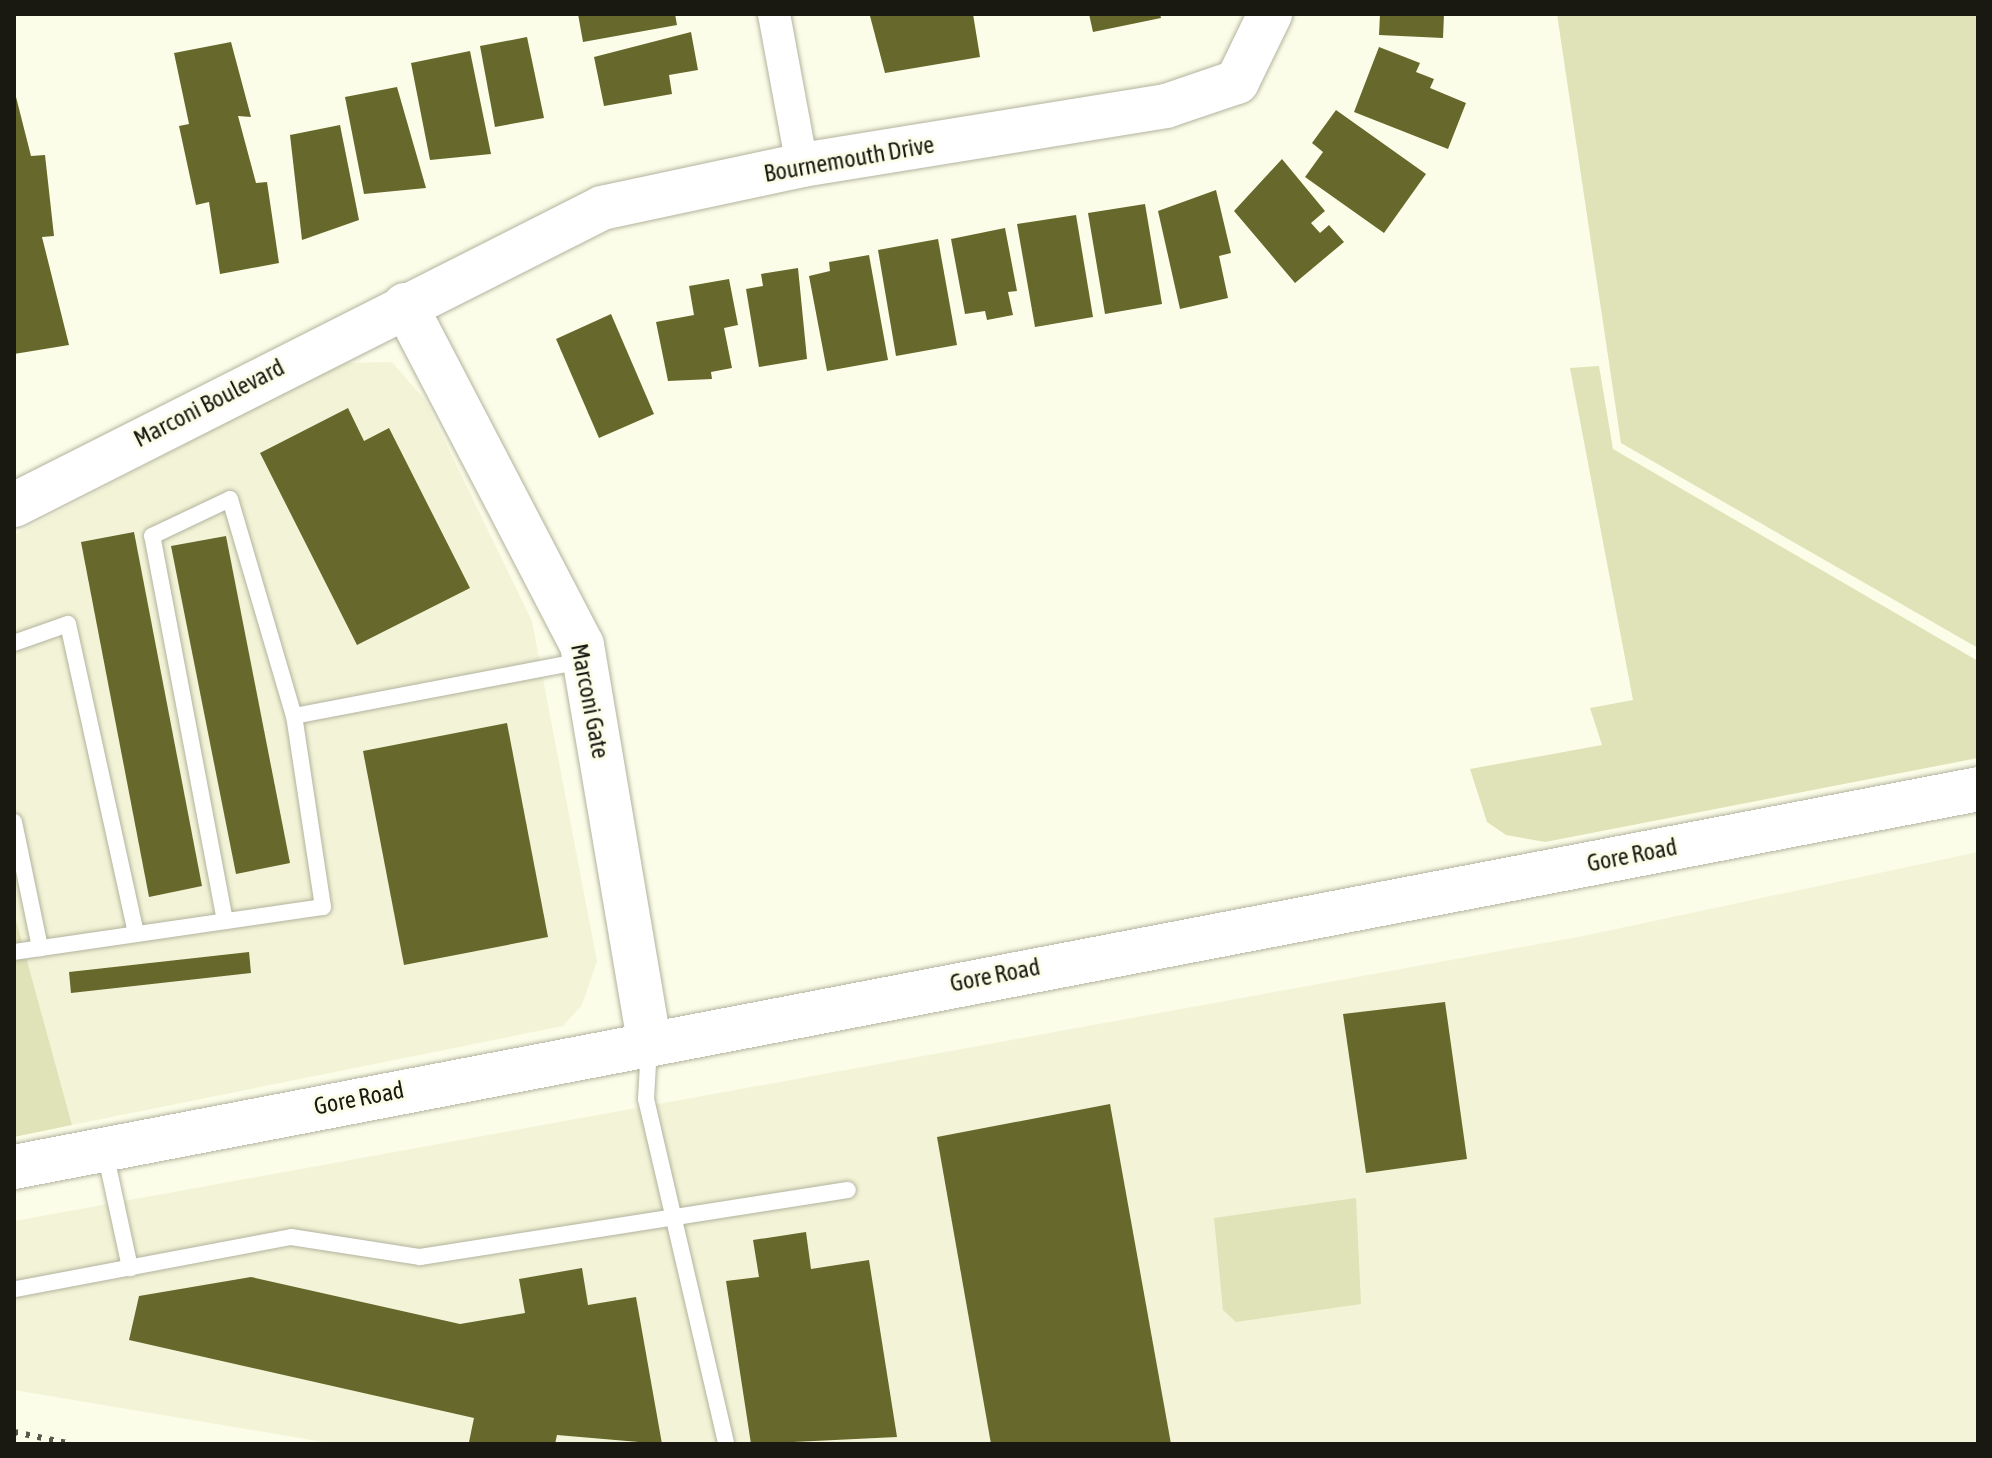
<!DOCTYPE html>
<html>
<head>
<meta charset="utf-8">
<style>
	body { margin:0 }
	#map { position:relative; width:1992px; height:1458px; overflow:hidden; background:#fcfde8; font-family:"Asap Condensed",sans-serif }
	div>[style] { position:absolute }
	[style*='--x'] { left:calc(var(--x)*1px); top:calc(var(--y)*1px); width:calc(var(--w)*1px); rotate:calc(var(--a)*1deg) }
	.built>* { inset:0; background:#f3f4d7 }
	.green>* { inset:0; background:#e0e2b7 }
	.building>* { inset:0; background:#67682b }
	.roads { filter:drop-shadow(0 0 2px #b2b39e) drop-shadow(0 0 2px #b2b39e) }
	.lane>* { height:16px; margin:-8px; padding:0 8px; transform-origin:8px; border-radius:8px; background:#fff }
	.street>* { height:32px; margin:-16px; padding:0 16px; transform-origin:16px; border-radius:16px; background:#fff }
	.secondary>* { height:44px; margin:-22px; padding:0 22px; transform-origin:22px; border-radius:22px; background:#fff }
	.rail>* { height:6px; margin-top:-3px; transform-origin:0; background:repeating-linear-gradient(90deg,#58584d 0 4px,transparent 0 12px) }
	span { translate:-50% -50%; white-space:nowrap; text-align:center; line-height:1.15; -webkit-text-stroke:6px #fcfde8; paint-order:stroke }
	.street-label { font-size:24px; color:#191912 }
	.frame { position:absolute; inset:0; border:16px solid #191912; pointer-events:none }
</style>
</head>
<body>
<div id="map">
	<div class="built">
		<i style="clip-path:polygon(392px 362px,425px 400px,532px 621px,597px 961px,582px 1005px,563px 1026px,72px 1125px,14px 913px,14px 535px,339px 363px)"></i>
		<i style="clip-path:polygon(1978px 852px,1978px 1444px,335px 1444px,14px 1390px,14px 1221px,1583px 936px)"></i>
	</div>
	<div class="green">
		<i style="clip-path:polygon(1557px 14px,1978px 14px,1978px 648px,1621px 443px)"></i>
		<i style="clip-path:polygon(1599px 366px,1613px 449px,1978px 661px,1978px 758px,1545px 842px,1506px 835px,1487px 822px,1470px 769px,1602px 745px,1590px 708px,1633px 700px,1570px 368px)"></i>
		<i style="clip-path:polygon(14px 913px,72px 1125px,14px 1137px)"></i>
		<i style="clip-path:polygon(1356px 1198px,1361px 1304px,1236px 1322px,1223px 1310px,1214px 1218px)"></i>
	</div>
	<div class="building">
		<i style="clip-path:polygon(578px 14px,675px 14px,677px 25px,583px 42px)"></i>
		<i style="clip-path:polygon(973px 14px,980px 57px,885px 73px,870px 16px)"></i>
		<i style="clip-path:polygon(1089px 14px,1160px 14px,1161px 18px,1093px 32px)"></i>
		<i style="clip-path:polygon(1380px 14px,1444px 14px,1443px 38px,1379px 35px)"></i>
		<i style="clip-path:polygon(691px 32px,698px 70px,669px 75px,672px 94px,604px 106px,594px 57px)"></i>
		<i style="clip-path:polygon(527px 37px,544px 118px,495px 127px,480px 46px)"></i>
		<i style="clip-path:polygon(231px 42px,251px 117px,238px 116px,256px 183px,267px 182px,279px 263px,220px 274px,209px 202px,196px 205px,179px 126px,189px 124px,174px 53px)"></i>
		<i style="clip-path:polygon(1379px 47px,1420px 63px,1416px 72px,1434px 79px,1430px 88px,1466px 103px,1448px 149px,1354px 112px)"></i>
		<i style="clip-path:polygon(470px 51px,491px 154px,430px 160px,411px 63px)"></i>
		<i style="clip-path:polygon(397px 87px,426px 188px,364px 194px,345px 97px)"></i>
		<i style="clip-path:polygon(14px 89px,31px 156px,45px 155px,54px 236px,42px 237px,69px 345px,14px 354px)"></i>
		<i style="clip-path:polygon(1336px 110px,1426px 174px,1384px 233px,1305px 177px,1323px 152px,1312px 143px)"></i>
		<i style="clip-path:polygon(340px 125px,359px 220px,302px 240px,290px 135px)"></i>
		<i style="clip-path:polygon(1282px 159px,1325px 211px,1311px 223px,1320px 233px,1329px 225px,1344px 242px,1295px 283px,1234px 211px)"></i>
		<i style="clip-path:polygon(1216px 190px,1231px 253px,1219px 256px,1228px 298px,1180px 309px,1158px 211px)"></i>
		<i style="clip-path:polygon(1145px 204px,1162px 304px,1105px 314px,1088px 213px)"></i>
		<i style="clip-path:polygon(1076px 215px,1093px 317px,1035px 327px,1017px 224px)"></i>
		<i style="clip-path:polygon(1005px 228px,1017px 291px,1008px 292px,1013px 315px,987px 320px,985px 311px,965px 314px,951px 239px)"></i>
		<i style="clip-path:polygon(938px 239px,957px 345px,896px 356px,878px 250px)"></i>
		<i style="clip-path:polygon(869px 255px,888px 360px,827px 371px,809px 276px,830px 271px,829px 262px)"></i>
		<i style="clip-path:polygon(798px 268px,807px 359px,759px 367px,746px 289px,763px 286px,761px 274px)"></i>
		<i style="clip-path:polygon(729px 279px,738px 325px,724px 328px,732px 368px,711px 372px,712px 379px,668px 381px,656px 322px,694px 315px,689px 286px)"></i>
		<i style="clip-path:polygon(611px 314px,654px 414px,599px 438px,556px 339px)"></i>
		<i style="clip-path:polygon(348px 408px,364px 441px,389px 428px,470px 588px,357px 645px,260px 453px)"></i>
		<i style="clip-path:polygon(134px 532px,202px 886px,149px 897px,81px 542px)"></i>
		<i style="clip-path:polygon(226px 536px,290px 863px,236px 874px,171px 546px)"></i>
		<i style="clip-path:polygon(507px 723px,548px 937px,404px 965px,363px 751px)"></i>
		<i style="clip-path:polygon(249px 952px,251px 973px,71px 993px,69px 972px)"></i>
		<i style="clip-path:polygon(1445px 1002px,1467px 1159px,1366px 1173px,1343px 1014px)"></i>
		<i style="clip-path:polygon(1110px 1104px,1171px 1444px,991px 1444px,937px 1137px)"></i>
		<i style="clip-path:polygon(806px 1232px,811px 1269px,869px 1260px,897px 1437px,751px 1444px,726px 1281px,759px 1277px,753px 1240px)"></i>
		<i style="clip-path:polygon(582px 1268px,588px 1305px,636px 1297px,662px 1444px,557px 1435px,555px 1444px,479px 1444px,469px 1442px,474px 1418px,129px 1340px,139px 1296px,251px 1277px,460px 1324px,525px 1313px,519px 1279px)"></i>
	</div>
	<div class="roads">
		<div class="lane">
			<i style="--x:14;--y:643;--w:57;--a:-19.4"></i>
			<i style="--x:68;--y:624;--w:317;--a:77.6"></i>
			<i style="--x:14;--y:822;--w:129;--a:78.3"></i>
			<i style="--x:225;--y:921;--w:392;--a:-100.7"></i>
			<i style="--x:152;--y:536;--w:86;--a:-25.4"></i>
			<i style="--x:230;--y:499;--w:226;--a:73.6"></i>
			<i style="--x:294;--y:716;--w:294;--a:-10.8"></i>
			<i style="--x:14;--y:952;--w:312;--a:-8.3"></i>
			<i style="--x:323;--y:907;--w:193;--a:-98.6"></i>
			<i style="--x:649;--y:1046;--w:53;--a:93.2"></i>
			<i style="--x:646;--y:1099;--w:354;--a:76.9"></i>
			<i style="--x:105;--y:1152;--w:119;--a:77.8"></i>
			<i style="--x:16;--y:1289;--w:280;--a:-10.7"></i>
			<i style="--x:291;--y:1237;--w:131;--a:8.8"></i>
			<i style="--x:420;--y:1257;--w:433;--a:-8.9"></i>
		</div>
		<div class="street">
			<i style="--x:774;--y:14;--w:154;--a:79.5"></i>
		</div>
		<div class="secondary">
			<i style="--x:405;--y:305;--w:383;--a:62.5"></i>
			<i style="--x:582;--y:645;--w:401;--a:80.4"></i>
			<i style="--x:14;--y:505;--w:659;--a:-26.8"></i>
			<i style="--x:602;--y:208;--w:205;--a:-12.1"></i>
			<i style="--x:802;--y:165;--w:369;--a:-9.2"></i>
			<i style="--x:1166;--y:106;--w:75;--a:-18.7"></i>
			<i style="--x:1237;--y:82;--w:76;--a:-64.1"></i>
			<i style="--x:14;--y:1167;--w:2000;--a:-10.89"></i>
		</div>
	</div>
	<div class="rail">
		<i style="--x:14;--y:1432;--w:59;--a:11.7"></i>
	</div>
	<div class="street-label">
		<span style="left:849px;top:159px;rotate:-10deg">Bournemouth Drive</span>
		<span style="left:209px;top:403px;rotate:-27deg">Marconi Boulevard</span>
		<span style="left:590px;top:701px;rotate:79deg">Marconi Gate</span>
		<span style="left:1632px;top:855px;rotate:-11deg">Gore Road</span>
		<span style="left:995px;top:975px;rotate:-11deg">Gore Road</span>
		<span style="left:359px;top:1098px;rotate:-11deg">Gore Road</span>
	</div>
	<div class="frame"></div>
</div>
</body>
</html>
